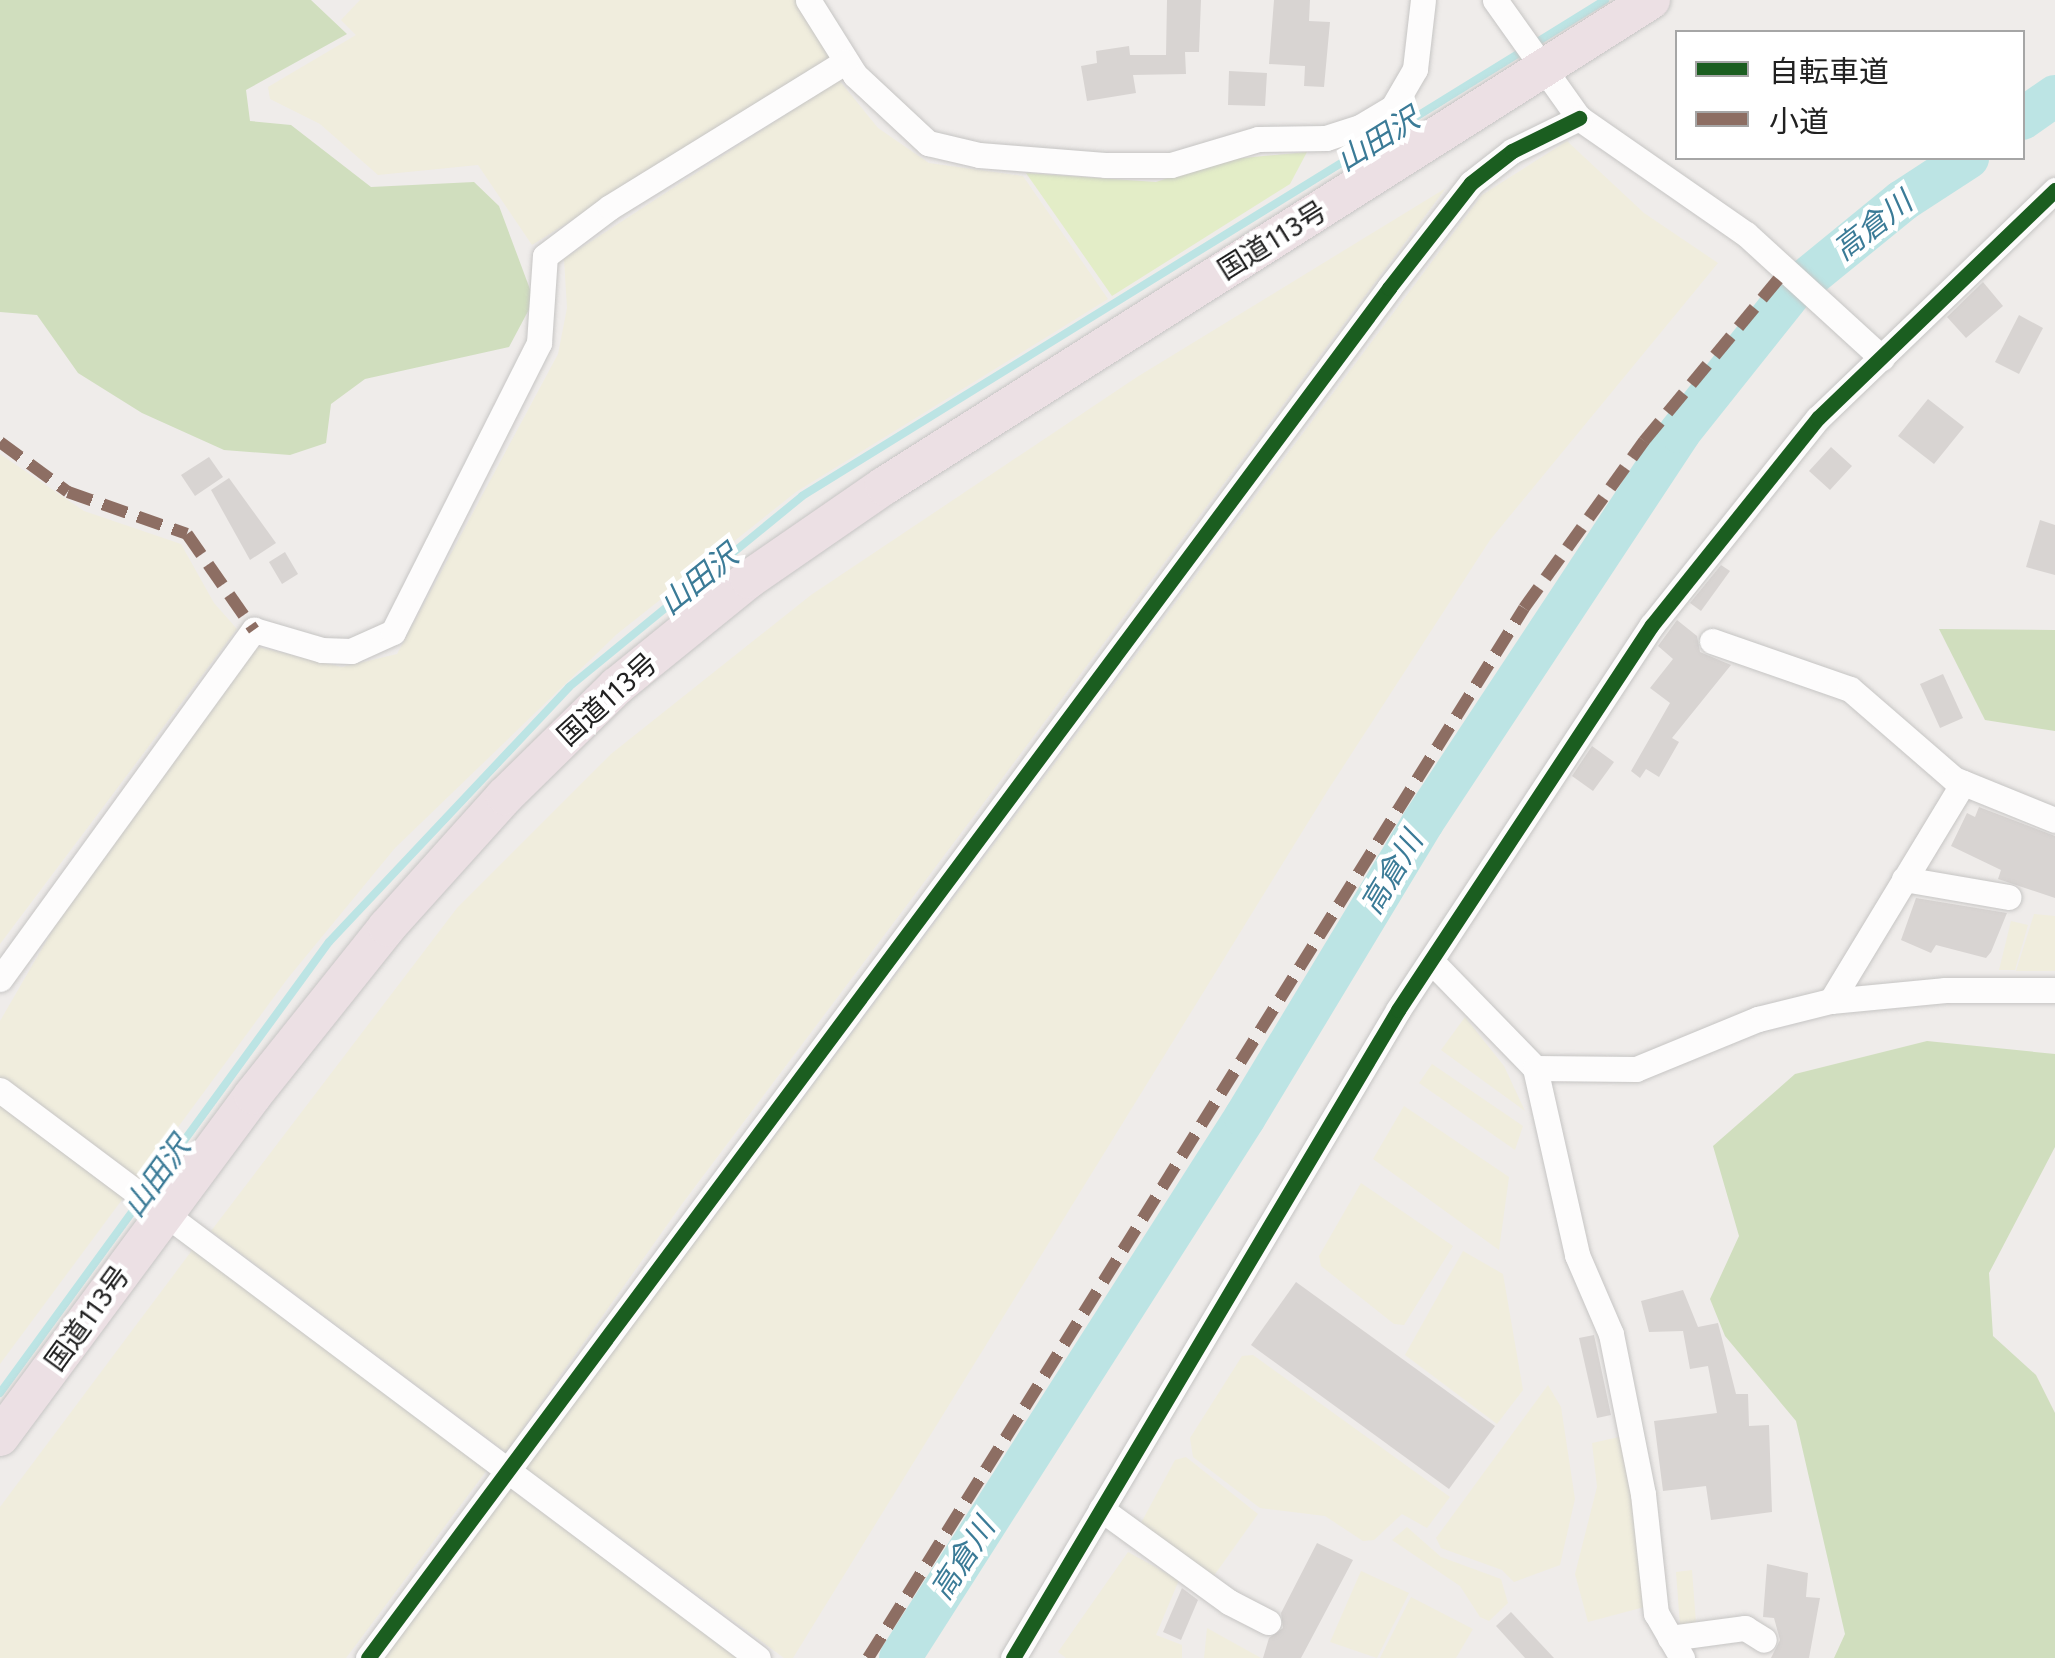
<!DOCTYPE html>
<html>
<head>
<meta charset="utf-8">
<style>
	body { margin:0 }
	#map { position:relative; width:2055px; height:1658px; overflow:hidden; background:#efecea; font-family:Figtree,"Noto Sans JP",sans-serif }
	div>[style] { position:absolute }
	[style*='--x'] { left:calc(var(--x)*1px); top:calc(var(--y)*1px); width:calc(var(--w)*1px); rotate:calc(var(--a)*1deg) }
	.farmland>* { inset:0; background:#f0eddd }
	.grass>* { inset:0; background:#e3edc7 }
	.forest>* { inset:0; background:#d0debe }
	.stream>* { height:8px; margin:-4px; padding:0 4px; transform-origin:4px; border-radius:4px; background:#bce4e4 }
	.river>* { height:42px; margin:-21px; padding:0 21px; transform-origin:21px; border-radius:21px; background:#bce4e4 }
	.building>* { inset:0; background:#d8d4d2 }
	.roads { filter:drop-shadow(0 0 2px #c6c5c4) drop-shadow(0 0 2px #c6c5c4) }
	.minor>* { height:25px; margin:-12.5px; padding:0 12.5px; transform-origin:12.5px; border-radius:12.5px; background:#fdfcfc }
	.highway>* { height:38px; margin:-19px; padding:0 19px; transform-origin:19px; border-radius:19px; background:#ece0e4 }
	.quiet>* { height:12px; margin-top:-6px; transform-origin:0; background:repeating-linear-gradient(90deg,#8d6e63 0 25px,transparent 0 37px) }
	.cycleway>* { height:15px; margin:-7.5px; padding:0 7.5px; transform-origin:7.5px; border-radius:7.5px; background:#1b5e20 }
	span { translate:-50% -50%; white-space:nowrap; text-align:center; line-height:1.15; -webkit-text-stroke:9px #fff; paint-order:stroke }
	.street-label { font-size:28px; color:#212121 }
	.water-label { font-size:30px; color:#3b7b97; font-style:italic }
	.legend { position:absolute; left:1675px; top:30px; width:350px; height:130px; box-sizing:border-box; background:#fff; border:2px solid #a6a6a6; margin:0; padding:12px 18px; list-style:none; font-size:30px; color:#212121 }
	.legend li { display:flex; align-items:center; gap:20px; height:50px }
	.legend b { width:50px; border:2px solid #a6a6a6 }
</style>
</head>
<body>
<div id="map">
	<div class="farmland">
		<i style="clip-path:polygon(360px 0,797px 0,832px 58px,532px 245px,478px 165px,378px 175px,320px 124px,270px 99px,268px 87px,356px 35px,341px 20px)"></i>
		<i style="clip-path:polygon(839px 80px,878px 128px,929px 163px,1023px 176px,1108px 299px,796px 492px,617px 634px,395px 848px,288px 978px,139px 1180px,0 1081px,0 1021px,55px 926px,258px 647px,342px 667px,397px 654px,558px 354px,567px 308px,564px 259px)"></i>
		<i style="clip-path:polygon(1567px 141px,1644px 213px,1718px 263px,1490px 540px,1328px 790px,793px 1658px,784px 1658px,525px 1468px,1482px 195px)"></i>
		<i style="clip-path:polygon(1446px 188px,682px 1204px,506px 1452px,211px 1231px,457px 908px,611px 754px,811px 595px,1137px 377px)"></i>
		<i style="clip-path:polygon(0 454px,84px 511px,181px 544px,214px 603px,237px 629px,0 944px)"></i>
		<i style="clip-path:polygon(2034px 914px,2055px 916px,2055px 971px,2016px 971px)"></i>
		<i style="clip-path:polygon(2011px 921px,2028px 925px,2015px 970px,1999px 970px)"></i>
		<i style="clip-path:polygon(1465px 1017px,1504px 1066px,1525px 1111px,1441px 1050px)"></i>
		<i style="clip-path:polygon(1432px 1064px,1523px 1126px,1515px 1150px,1419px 1083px)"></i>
		<i style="clip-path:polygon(0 1101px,124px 1197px,0 1364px)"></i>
		<i style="clip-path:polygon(1404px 1106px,1509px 1177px,1499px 1250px,1373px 1159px)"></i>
		<i style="clip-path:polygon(1361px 1183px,1453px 1246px,1404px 1325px,1394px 1324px,1321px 1266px,1319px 1256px)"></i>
		<i style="clip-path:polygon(193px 1249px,487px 1470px,346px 1658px,0 1658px,0 1507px)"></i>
		<i style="clip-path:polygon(1463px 1251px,1503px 1274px,1523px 1390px,1497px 1424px,1405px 1355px)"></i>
		<i style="clip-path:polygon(1253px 1355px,1450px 1497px,1427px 1528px,1402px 1514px,1374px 1540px,1363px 1541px,1325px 1516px,1260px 1508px,1193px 1457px,1190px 1438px,1242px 1356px)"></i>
		<i style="clip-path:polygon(1548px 1385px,1561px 1407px,1575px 1499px,1560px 1565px,1514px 1582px,1502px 1570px,1441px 1548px,1436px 1538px)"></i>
		<i style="clip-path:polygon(1628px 1435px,1648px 1606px,1588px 1622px,1575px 1574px,1597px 1487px,1592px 1443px)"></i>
		<i style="clip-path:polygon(1186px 1457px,1258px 1514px,1213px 1577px,1141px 1523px,1175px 1460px)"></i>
		<i style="clip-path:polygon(508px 1487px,737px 1658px,380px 1658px)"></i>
		<i style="clip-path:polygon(1407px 1527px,1441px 1557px,1501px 1579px,1508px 1603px,1489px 1621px,1480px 1617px,1460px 1586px,1392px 1540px)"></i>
		<i style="clip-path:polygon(1128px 1552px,1179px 1580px,1156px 1635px,1182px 1645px,1182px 1658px,1066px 1658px,1058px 1652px)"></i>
		<i style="clip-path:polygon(1692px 1570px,1696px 1623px,1680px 1625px,1676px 1572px)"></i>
		<i style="clip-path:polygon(1361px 1571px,1409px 1593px,1377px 1658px,1330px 1642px)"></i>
		<i style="clip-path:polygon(1411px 1597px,1473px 1629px,1456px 1658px,1380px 1658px)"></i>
		<i style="clip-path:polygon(1207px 1628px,1261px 1658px,1204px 1658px)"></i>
	</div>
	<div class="grass">
		<i style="clip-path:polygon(1307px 152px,1290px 184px,1112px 296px,1026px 173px,1156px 182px,1220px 160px)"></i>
	</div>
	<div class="forest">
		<i style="clip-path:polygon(0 0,311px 0,347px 34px,246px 90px,250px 121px,291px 125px,371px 187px,474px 182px,499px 206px,534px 300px,509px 347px,365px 379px,331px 404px,326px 443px,290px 455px,224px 450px,142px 413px,78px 373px,37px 315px,0 312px)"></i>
		<i style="clip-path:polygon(1939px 629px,2055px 630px,2055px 731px,1985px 720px)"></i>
		<i style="clip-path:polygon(1927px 1041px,2055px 1054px,2055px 1147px,1989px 1273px,1993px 1336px,2036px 1375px,2055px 1413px,2055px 1658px,1834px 1658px,1845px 1634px,1796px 1421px,1725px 1336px,1710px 1299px,1739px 1236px,1713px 1146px,1795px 1074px)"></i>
	</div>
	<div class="stream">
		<i style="--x:0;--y:1393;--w:558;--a:-53.89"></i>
		<i style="--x:329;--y:942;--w:350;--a:-46.7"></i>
		<i style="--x:569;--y:687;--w:301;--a:-39.3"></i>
		<i style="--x:802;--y:496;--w:944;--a:-31.7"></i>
	</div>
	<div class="river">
		<i style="--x:2022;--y:119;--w:40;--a:-34.9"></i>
		<i style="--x:900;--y:1658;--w:642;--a:-57.47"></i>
		<i style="--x:1245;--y:1117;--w:345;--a:-58.9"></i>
		<i style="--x:1423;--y:822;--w:467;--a:-56.6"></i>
		<i style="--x:1680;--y:432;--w:181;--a:-51.5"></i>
		<i style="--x:1793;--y:290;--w:141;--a:-39.2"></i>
		<i style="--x:1902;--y:201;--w:79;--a:-33.1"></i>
	</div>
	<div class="building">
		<i style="clip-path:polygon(1167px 0,1201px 0,1199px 52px,1185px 52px,1186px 74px,1133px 75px,1136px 93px,1087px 101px,1081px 66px,1097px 63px,1096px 51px,1129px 46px,1130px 55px,1166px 55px)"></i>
		<i style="clip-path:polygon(1274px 0,1310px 0,1309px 21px,1330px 22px,1324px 87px,1304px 86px,1305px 66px,1269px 64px)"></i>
		<i style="clip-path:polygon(1229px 71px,1267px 73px,1265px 106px,1228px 105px)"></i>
		<i style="clip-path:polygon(1983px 282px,2003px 306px,1966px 338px,1947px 317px)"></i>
		<i style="clip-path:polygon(2019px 315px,2043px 328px,2019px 374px,1995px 362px)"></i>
		<i style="clip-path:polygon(1928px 399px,1964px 427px,1934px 464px,1898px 436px)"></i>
		<i style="clip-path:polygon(1831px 447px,1852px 466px,1830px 490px,1809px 471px)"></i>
		<i style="clip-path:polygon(209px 457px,223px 477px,195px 496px,181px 475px)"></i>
		<i style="clip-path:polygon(229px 478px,276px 543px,250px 560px,211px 490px)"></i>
		<i style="clip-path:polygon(2040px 520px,2055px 525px,2055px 575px,2026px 567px)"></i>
		<i style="clip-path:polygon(285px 552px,298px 574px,282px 584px,269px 562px)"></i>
		<i style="clip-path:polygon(1721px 565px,1730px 571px,1701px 611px,1690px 603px)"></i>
		<i style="clip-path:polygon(1677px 620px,1697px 636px,1700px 652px,1731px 665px,1672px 738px,1679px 742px,1659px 777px,1646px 769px,1640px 778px,1631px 771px,1670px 703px,1650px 688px,1673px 659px,1658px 646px)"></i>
		<i style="clip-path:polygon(1943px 674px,1963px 718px,1940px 728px,1920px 684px)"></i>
		<i style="clip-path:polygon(1592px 746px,1614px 762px,1593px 791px,1572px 776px)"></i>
		<i style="clip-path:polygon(1979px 807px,2055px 836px,2055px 898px,1998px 879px,2001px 870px,1951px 846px,1967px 813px,1975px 817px)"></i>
		<i style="clip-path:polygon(1916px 898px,2007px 913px,1991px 952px,1986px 958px,1936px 945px,1931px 953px,1901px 940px)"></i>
		<i style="clip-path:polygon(1296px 1282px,1495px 1426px,1449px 1489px,1251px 1345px)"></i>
		<i style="clip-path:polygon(1683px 1290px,1698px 1327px,1718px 1323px,1736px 1394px,1748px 1394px,1749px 1426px,1769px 1425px,1772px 1512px,1711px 1520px,1706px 1486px,1663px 1491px,1654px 1421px,1717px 1413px,1708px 1366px,1690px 1369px,1683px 1331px,1649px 1332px,1641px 1301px)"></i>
		<i style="clip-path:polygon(1594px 1335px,1611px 1415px,1597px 1418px,1579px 1338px)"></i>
		<i style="clip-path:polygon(1317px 1543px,1353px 1560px,1301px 1658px,1263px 1658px,1269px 1638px,1283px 1628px,1281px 1613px)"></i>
		<i style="clip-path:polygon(1767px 1564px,1808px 1573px,1806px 1597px,1820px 1598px,1809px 1658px,1771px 1658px,1780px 1640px,1774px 1618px,1763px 1617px)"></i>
		<i style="clip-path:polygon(1182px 1588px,1198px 1600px,1181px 1640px,1163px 1632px)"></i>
		<i style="clip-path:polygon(1511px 1612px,1554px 1658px,1525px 1658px,1496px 1626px)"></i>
	</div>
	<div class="roads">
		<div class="minor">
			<i style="--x:808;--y:0;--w:89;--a:57.9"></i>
			<i style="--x:855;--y:75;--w:100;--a:43"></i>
			<i style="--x:928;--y:143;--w:52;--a:13.2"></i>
			<i style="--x:979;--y:155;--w:126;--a:4.5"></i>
			<i style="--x:1105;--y:165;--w:66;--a:0"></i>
			<i style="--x:1171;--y:165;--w:91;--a:-16.6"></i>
			<i style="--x:1258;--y:139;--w:68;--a:-0.8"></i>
			<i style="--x:1326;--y:138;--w:36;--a:-18"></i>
			<i style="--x:1360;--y:127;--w:39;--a:-31"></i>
			<i style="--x:1393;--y:107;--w:44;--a:-59.9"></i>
			<i style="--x:1415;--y:69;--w:69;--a:-83.4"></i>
			<i style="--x:1495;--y:0;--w:145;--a:54.6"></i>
			<i style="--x:1579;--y:118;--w:203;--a:34.8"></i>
			<i style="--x:1746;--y:234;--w:184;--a:42.4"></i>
			<i style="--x:1712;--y:641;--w:146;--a:19.2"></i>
			<i style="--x:1850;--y:689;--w:138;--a:40.9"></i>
			<i style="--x:1954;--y:779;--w:109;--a:22.1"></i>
			<i style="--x:1904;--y:879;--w:106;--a:9.8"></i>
			<i style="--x:1432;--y:962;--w:148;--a:45.8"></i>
			<i style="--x:1535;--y:1068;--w:192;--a:77.3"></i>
			<i style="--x:1577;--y:1255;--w:86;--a:66.7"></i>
			<i style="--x:1611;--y:1334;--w:163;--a:78.7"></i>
			<i style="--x:1643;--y:1494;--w:120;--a:83.8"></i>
			<i style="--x:1656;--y:1613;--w:52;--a:60"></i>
			<i style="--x:0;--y:979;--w:432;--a:-54"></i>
			<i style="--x:254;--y:630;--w:71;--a:16.4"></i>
			<i style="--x:322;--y:650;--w:29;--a:2"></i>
			<i style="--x:351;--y:651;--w:46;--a:-24.3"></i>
			<i style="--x:393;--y:632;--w:324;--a:-63.2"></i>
			<i style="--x:539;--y:343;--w:87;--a:-86.1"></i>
			<i style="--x:545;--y:256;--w:81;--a:-37"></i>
			<i style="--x:610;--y:207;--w:276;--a:-31.7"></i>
			<i style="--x:1831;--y:1001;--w:255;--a:-58.8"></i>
			<i style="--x:1535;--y:1068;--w:101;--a:0.6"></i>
			<i style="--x:1636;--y:1069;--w:132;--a:-22.3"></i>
			<i style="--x:1758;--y:1019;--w:75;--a:-13.9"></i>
			<i style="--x:1831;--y:1001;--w:115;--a:-5.5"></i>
			<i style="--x:1945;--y:990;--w:110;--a:0"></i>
			<i style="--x:0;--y:1090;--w:947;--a:36.85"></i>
			<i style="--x:1101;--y:1509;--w:158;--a:36"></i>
			<i style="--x:1229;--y:1602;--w:44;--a:27.1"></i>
			<i style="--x:1670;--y:1638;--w:76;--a:-7.6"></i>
			<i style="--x:1745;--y:1628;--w:22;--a:32"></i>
			<i style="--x:368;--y:1658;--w:1709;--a:-53.3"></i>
			<i style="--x:1389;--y:288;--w:133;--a:-52"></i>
			<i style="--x:1471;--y:183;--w:52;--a:-38"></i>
			<i style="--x:1512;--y:151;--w:75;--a:-26.2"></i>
			<i style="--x:1013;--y:1658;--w:754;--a:-59.28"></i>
			<i style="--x:1398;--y:1010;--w:461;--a:-56.6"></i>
			<i style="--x:1652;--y:625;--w:265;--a:-51.3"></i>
			<i style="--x:1818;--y:418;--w:329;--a:-43.9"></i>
		</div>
		<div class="highway">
			<i style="--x:0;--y:1437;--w:425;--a:-53.5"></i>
			<i style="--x:253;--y:1095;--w:215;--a:-51.4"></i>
			<i style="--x:387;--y:927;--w:176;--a:-48"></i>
			<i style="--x:505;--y:796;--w:157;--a:-44.5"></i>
			<i style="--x:617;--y:686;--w:170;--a:-39"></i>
			<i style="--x:749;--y:579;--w:164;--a:-34.6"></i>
			<i style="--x:884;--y:486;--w:908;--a:-32.36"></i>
		</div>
	</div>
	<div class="quiet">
		<i style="--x:0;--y:442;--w:84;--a:36.3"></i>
		<i style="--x:68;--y:492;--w:126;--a:19.4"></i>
		<i style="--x:187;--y:534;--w:117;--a:55.1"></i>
		<i style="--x:868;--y:1658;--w:1238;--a:-58"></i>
		<i style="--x:1524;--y:608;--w:206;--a:-54.3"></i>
		<i style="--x:1644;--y:441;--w:222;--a:-50.3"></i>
	</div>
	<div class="cycleway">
		<i style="--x:368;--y:1658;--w:1709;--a:-53.3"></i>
		<i style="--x:1389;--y:288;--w:133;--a:-52"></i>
		<i style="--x:1471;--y:183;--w:52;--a:-38"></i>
		<i style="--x:1512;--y:151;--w:75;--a:-26.2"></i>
		<i style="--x:1013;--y:1658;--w:754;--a:-59.28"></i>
		<i style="--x:1398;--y:1010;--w:461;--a:-56.6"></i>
		<i style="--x:1652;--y:625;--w:265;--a:-51.3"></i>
		<i style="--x:1818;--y:418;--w:329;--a:-43.9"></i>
	</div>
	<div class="street-label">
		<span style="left:1272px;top:240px;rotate:-32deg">国道113号</span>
		<span style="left:607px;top:699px;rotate:-42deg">国道113号</span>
		<span style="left:87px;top:1318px;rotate:-54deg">国道113号</span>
	</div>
	<div class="water-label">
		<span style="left:1378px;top:140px;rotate:-32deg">山田沢</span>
		<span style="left:1873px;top:226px;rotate:-38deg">高倉川</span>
		<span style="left:699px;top:580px;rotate:-39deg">山田沢</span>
		<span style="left:1392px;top:873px;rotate:-59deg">高倉川</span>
		<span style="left:157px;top:1177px;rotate:-54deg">山田沢</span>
		<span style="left:963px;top:1559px;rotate:-57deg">高倉川</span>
	</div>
	<ul class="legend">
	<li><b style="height:12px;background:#1b5e20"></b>自転車道</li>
	<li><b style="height:12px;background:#8d6e63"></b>小道</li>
	</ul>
</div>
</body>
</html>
